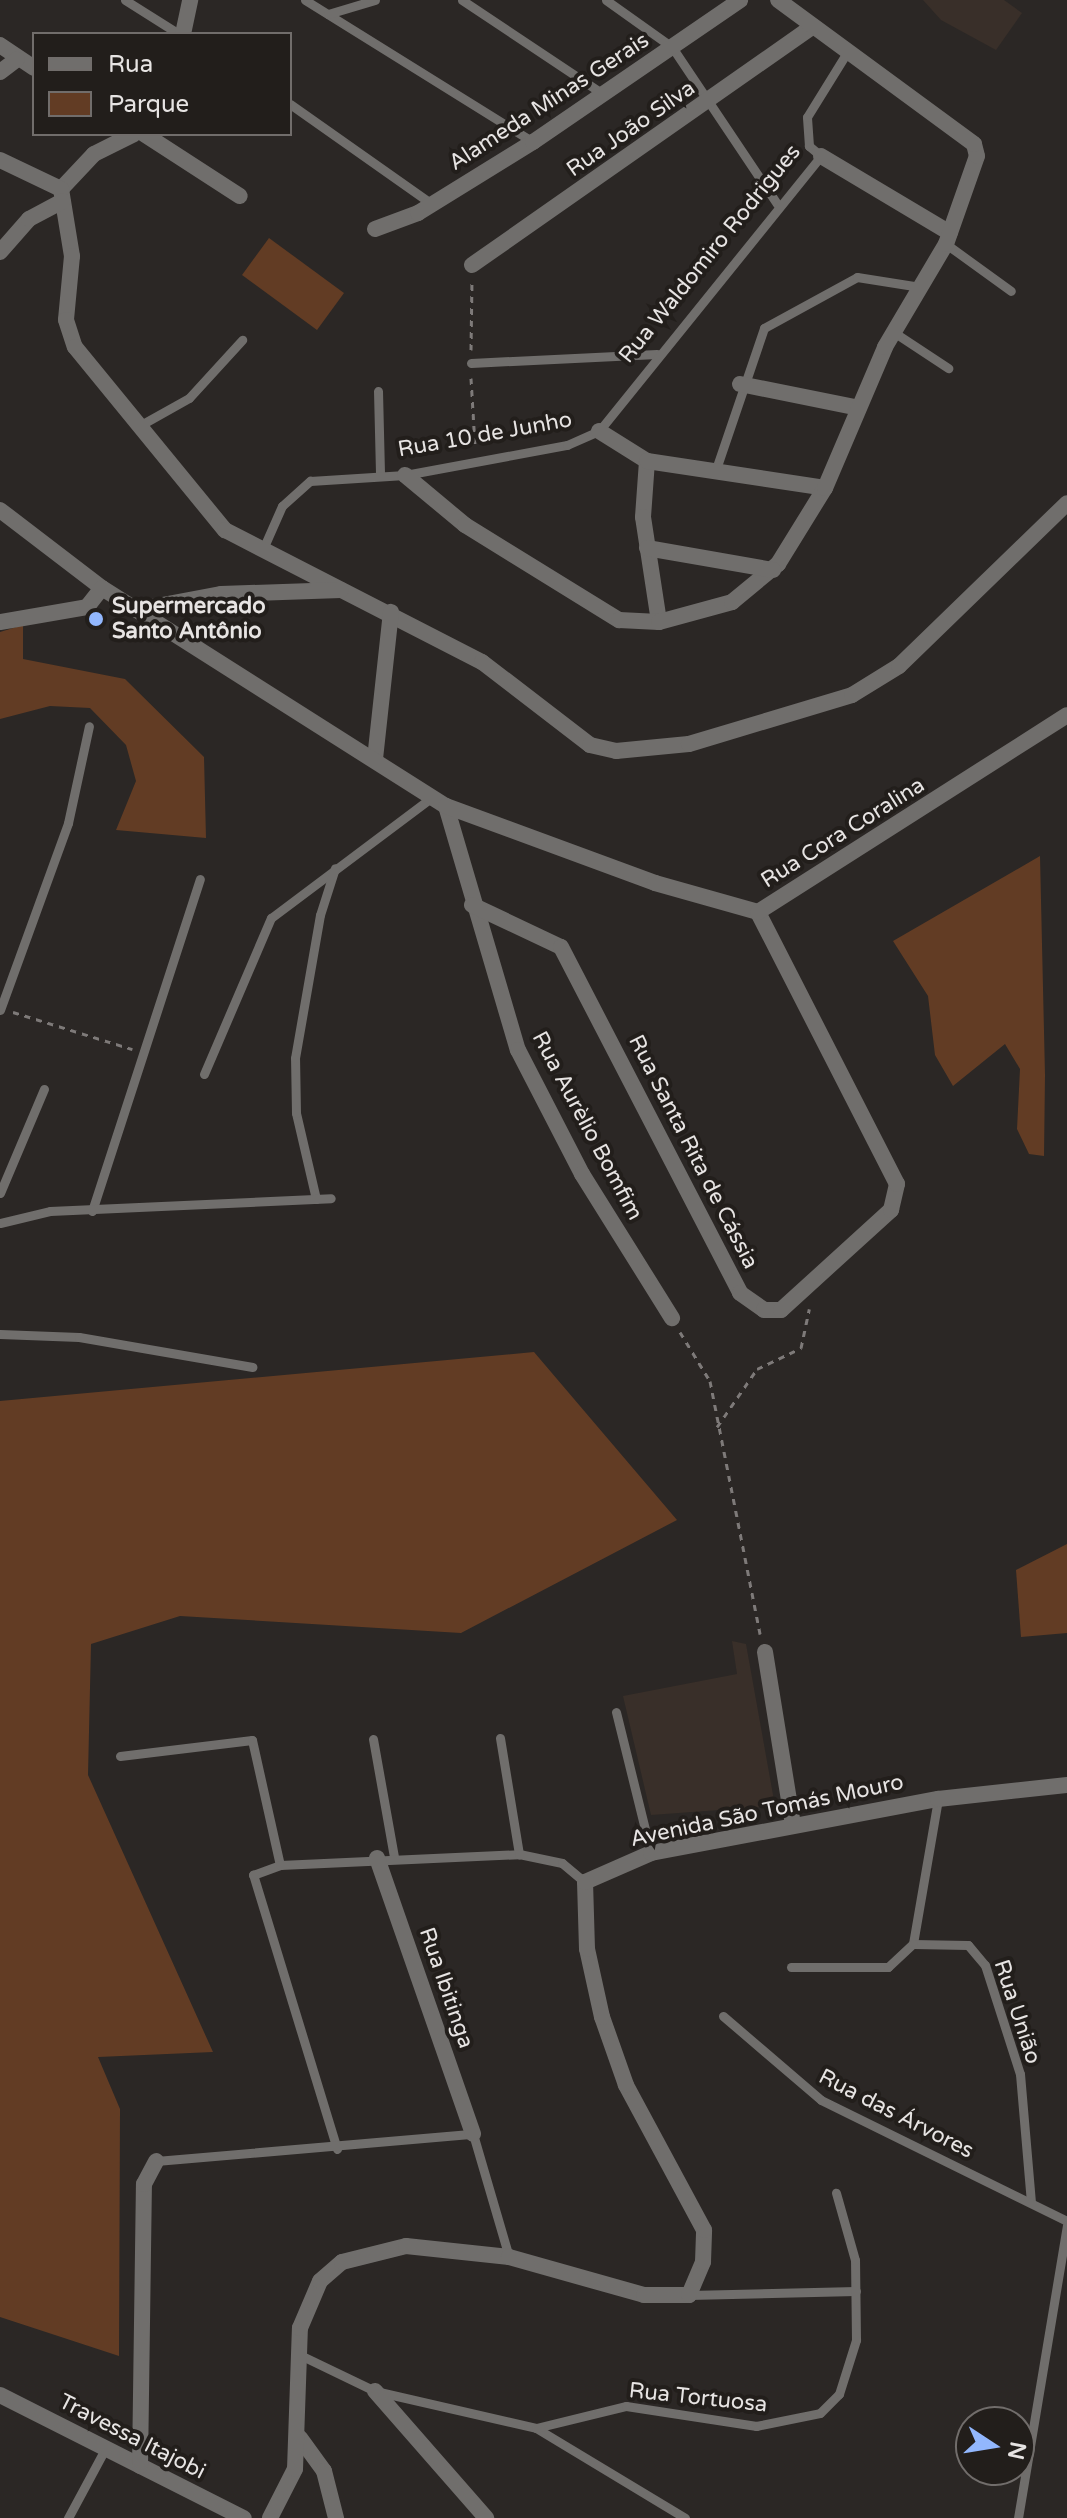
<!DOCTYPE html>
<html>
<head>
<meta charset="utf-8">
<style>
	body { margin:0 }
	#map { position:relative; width:1067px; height:2518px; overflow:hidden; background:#2b2725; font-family:"Varela Round",sans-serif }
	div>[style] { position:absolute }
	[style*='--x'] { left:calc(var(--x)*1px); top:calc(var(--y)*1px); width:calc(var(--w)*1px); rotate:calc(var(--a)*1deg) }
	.built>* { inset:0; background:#392f29 }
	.green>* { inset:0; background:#623c24 }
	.path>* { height:3px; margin-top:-1.5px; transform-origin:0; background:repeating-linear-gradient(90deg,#7e7a79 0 6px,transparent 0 12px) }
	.service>* { height:9px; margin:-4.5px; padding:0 4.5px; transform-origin:4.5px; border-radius:4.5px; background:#706e6c }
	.minor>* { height:16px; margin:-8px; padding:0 8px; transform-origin:8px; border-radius:8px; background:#706e6c }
	.tertiary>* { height:16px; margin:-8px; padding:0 8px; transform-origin:8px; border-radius:8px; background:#706e6c }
	.dots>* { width:22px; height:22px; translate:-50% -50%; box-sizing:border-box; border:4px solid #221e1b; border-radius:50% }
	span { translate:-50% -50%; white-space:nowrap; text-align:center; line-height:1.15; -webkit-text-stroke:8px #221e1b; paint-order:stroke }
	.street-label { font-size:22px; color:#e7e4e3 }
	.poi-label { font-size:22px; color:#e7e4e3; font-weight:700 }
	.left { translate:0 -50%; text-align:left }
	.legend { position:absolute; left:32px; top:32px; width:260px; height:104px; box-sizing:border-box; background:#221e1b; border:2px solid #716d6b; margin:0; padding:10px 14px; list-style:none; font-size:24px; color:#e7e4e3 }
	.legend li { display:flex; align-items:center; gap:16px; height:40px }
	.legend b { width:40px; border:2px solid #716d6b }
	.north { position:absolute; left:955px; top:2406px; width:80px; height:80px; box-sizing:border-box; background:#221e1b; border:2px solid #716d6b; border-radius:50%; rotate:102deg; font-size:22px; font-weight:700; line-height:32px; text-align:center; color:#e7e4e3 }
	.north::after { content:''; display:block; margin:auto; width:28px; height:36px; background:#92b7fd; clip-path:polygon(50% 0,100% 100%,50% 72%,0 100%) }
</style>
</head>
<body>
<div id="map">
	<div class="built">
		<i style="clip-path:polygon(923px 0,1004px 0,1022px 13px,996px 50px,941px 20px)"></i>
		<i style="clip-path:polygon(732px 1641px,746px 1644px,775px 1806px,651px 1815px,623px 1696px,737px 1674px)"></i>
	</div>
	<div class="green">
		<i style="clip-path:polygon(269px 238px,344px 293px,317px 330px,242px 275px)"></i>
		<i style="clip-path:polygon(23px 625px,23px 659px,125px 679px,204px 757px,206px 838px,116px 830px,136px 781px,126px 745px,90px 708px,50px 706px,0 719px,0 632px)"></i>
		<i style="clip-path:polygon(1040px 856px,1045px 1075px,1044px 1156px,1029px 1154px,1017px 1129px,1020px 1069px,1005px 1044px,953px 1086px,935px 1055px,928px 996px,893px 941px)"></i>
		<i style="clip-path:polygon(534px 1352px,677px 1520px,461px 1633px,180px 1616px,91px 1644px,88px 1775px,213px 2052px,98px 2057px,120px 2109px,119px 2356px,0 2317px,0 1401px)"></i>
		<i style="clip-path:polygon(1067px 1544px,1067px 1633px,1021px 1637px,1016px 1570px)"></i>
	</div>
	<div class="path">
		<i style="--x:471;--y:350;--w:68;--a:-89.2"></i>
		<i style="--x:471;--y:378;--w:68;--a:86.6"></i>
		<i style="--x:13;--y:1012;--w:125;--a:17.3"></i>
		<i style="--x:680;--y:1332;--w:57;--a:58.5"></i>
		<i style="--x:710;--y:1381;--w:258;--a:78.8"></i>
		<i style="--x:717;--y:1427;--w:70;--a:-55.4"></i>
		<i style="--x:757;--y:1369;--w:49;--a:-25.5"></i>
		<i style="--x:801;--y:1348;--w:40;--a:-78"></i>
	</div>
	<div class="service">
		<i style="--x:125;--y:0;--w:64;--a:32.2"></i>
		<i style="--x:305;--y:0;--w:269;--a:31.9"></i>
		<i style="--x:462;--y:0;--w:169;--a:33.7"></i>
		<i style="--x:606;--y:0;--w:81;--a:35.5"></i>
		<i style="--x:672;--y:47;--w:189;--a:56.2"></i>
		<i style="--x:328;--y:14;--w:49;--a:-16.6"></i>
		<i style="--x:290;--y:104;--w:174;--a:35.2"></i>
		<i style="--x:946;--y:244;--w:80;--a:35.9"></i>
		<i style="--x:895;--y:333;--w:64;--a:33.4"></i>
		<i style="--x:471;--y:363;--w:186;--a:-2.8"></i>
		<i style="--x:378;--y:391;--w:84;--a:88.6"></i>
		<i style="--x:139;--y:426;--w:57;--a:-29.2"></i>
		<i style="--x:189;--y:398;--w:79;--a:-47.6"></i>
		<i style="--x:715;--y:472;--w:152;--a:-71.2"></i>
		<i style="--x:764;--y:328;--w:106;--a:-28.7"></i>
		<i style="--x:857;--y:277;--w:64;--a:9"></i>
		<i style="--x:263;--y:549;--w:47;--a:-66.2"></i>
		<i style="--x:282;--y:506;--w:38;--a:-42"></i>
		<i style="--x:310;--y:481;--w:95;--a:-3.6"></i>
		<i style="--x:405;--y:475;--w:165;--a:-10.5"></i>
		<i style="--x:567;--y:445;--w:35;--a:-24"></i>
		<i style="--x:599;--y:431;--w:353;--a:-51.1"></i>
		<i style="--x:821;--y:156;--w:16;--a:-140"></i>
		<i style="--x:809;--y:146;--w:29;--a:-94"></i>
		<i style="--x:807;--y:117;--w:78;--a:-58.2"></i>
		<i style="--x:0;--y:1010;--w:199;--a:-70"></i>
		<i style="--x:68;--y:823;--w:99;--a:-77.8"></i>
		<i style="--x:204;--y:1074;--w:170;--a:-66.8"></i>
		<i style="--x:271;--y:918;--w:201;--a:-36.9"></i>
		<i style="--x:0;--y:1193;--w:113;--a:-67.1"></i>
		<i style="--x:316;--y:1199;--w:88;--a:-103.1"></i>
		<i style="--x:296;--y:1113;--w:55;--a:-91"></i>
		<i style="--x:295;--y:1058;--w:145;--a:-80.1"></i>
		<i style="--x:320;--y:915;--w:49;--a:-72.3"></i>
		<i style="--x:92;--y:1211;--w:349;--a:-72"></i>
		<i style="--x:0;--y:1223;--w:51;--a:-13.5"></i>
		<i style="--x:50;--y:1211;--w:281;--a:-2.6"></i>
		<i style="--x:0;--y:1334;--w:79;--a:2.2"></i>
		<i style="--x:79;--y:1337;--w:176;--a:9.8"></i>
		<i style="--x:616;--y:1712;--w:145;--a:76.1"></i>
		<i style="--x:500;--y:1738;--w:118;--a:80.7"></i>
		<i style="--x:373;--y:1739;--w:120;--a:79.9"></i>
		<i style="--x:120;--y:1756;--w:133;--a:-6.9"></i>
		<i style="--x:252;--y:1740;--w:128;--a:77.4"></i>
		<i style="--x:938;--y:1799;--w:147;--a:99.8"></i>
		<i style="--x:913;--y:1944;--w:55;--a:1"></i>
		<i style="--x:968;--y:1945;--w:26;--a:50"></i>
		<i style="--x:985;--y:1965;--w:114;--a:72.2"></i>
		<i style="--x:1020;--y:2074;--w:128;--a:85.1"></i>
		<i style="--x:791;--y:1967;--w:97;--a:0"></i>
		<i style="--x:888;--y:1967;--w:34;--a:-43"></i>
		<i style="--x:723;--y:2016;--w:129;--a:40.6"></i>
		<i style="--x:821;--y:2100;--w:274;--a:26.2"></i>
		<i style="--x:337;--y:2149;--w:287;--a:-107"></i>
		<i style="--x:253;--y:1875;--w:29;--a:-20"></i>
		<i style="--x:280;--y:1865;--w:239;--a:-2.6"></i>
		<i style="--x:519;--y:1854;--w:44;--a:11.8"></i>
		<i style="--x:562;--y:1863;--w:30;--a:40"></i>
		<i style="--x:156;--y:2161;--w:318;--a:-4.9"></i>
		<i style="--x:473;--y:2134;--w:128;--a:73.7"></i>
		<i style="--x:689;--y:2295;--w:167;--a:-1.4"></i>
		<i style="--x:298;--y:2354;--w:85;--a:25.7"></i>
		<i style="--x:375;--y:2391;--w:165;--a:12.9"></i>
		<i style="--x:536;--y:2428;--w:174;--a:31.1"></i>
		<i style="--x:536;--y:2428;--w:93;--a:-13.7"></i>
		<i style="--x:626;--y:2406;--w:132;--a:8.7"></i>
		<i style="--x:756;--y:2426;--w:65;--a:-11.5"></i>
		<i style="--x:820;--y:2413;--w:27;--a:-45"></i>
		<i style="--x:839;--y:2394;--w:57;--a:-72.5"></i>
		<i style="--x:856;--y:2340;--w:80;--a:-90.7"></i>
		<i style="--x:855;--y:2260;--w:70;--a:-105.8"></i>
		<i style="--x:68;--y:2518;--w:78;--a:-61.8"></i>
		<i style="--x:1018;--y:2518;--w:297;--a:-80.5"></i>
	</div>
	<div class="minor">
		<i style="--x:183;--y:34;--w:35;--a:-78"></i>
		<i style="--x:0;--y:45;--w:41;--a:34.1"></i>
		<i style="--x:0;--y:72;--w:21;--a:-37"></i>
		<i style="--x:134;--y:134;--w:45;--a:153.4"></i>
		<i style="--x:94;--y:154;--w:48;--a:133.3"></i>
		<i style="--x:61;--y:189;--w:68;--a:80.7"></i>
		<i style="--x:72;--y:256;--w:64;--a:95.4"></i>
		<i style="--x:66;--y:320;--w:28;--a:72"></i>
		<i style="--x:75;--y:347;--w:237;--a:50.7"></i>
		<i style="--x:225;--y:530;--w:289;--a:27.2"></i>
		<i style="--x:482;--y:662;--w:136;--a:37.5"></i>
		<i style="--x:590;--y:745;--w:27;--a:13"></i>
		<i style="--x:616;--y:751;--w:73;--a:-5.5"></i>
		<i style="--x:689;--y:744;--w:170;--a:-16.7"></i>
		<i style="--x:852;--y:695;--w:55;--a:-31.7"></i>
		<i style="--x:899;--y:666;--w:234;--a:-44.1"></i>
		<i style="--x:144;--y:134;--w:114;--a:32.9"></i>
		<i style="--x:821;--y:156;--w:150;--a:30.8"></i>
		<i style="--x:0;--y:160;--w:68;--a:25.4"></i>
		<i style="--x:375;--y:229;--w:46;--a:-20.4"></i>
		<i style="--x:418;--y:213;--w:135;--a:-31.7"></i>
		<i style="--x:533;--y:142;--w:251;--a:-34.4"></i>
		<i style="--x:0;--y:252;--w:44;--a:-48.7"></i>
		<i style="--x:29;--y:219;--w:38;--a:-28"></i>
		<i style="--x:472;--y:265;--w:416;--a:-35"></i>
		<i style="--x:740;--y:384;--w:121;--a:11.4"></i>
		<i style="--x:599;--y:431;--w:57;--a:32"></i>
		<i style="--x:647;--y:461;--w:56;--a:94.1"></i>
		<i style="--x:643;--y:517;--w:106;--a:81.3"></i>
		<i style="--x:647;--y:461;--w:180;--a:8.6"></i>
		<i style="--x:405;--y:475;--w:78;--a:39.8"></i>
		<i style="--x:465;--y:525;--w:181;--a:31.7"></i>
		<i style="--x:619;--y:620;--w:40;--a:2.9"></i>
		<i style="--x:659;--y:622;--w:76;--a:-15.3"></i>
		<i style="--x:732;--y:602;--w:60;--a:-39.6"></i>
		<i style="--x:778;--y:564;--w:89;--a:-58.3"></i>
		<i style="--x:825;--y:488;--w:153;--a:-66.9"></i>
		<i style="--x:885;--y:347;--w:120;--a:-59.4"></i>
		<i style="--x:946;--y:244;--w:93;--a:-70.6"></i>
		<i style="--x:977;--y:156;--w:12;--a:-104"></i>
		<i style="--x:974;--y:144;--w:243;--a:-143.7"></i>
		<i style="--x:647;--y:548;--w:128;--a:9.9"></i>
		<i style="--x:141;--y:609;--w:81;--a:-10.6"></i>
		<i style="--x:221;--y:594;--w:120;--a:-1.9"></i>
		<i style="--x:375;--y:759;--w:148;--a:-83.8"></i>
		<i style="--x:446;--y:806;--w:254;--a:73.6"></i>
		<i style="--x:518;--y:1050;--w:140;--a:62.7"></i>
		<i style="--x:582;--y:1174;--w:170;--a:58"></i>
		<i style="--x:472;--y:905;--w:98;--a:25.3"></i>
		<i style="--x:561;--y:947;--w:390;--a:62.6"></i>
		<i style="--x:740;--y:1293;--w:29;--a:35"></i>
		<i style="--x:764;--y:1310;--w:17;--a:0"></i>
		<i style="--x:781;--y:1310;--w:149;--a:-42.3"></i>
		<i style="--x:891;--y:1210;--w:27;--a:-77"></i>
		<i style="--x:897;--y:1184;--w:305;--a:-117.1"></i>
		<i style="--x:765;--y:1652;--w:174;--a:80.8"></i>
		<i style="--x:377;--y:1858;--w:292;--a:70.8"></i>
		<i style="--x:375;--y:2391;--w:169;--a:48.8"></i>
		<i style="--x:0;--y:2395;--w:273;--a:26.8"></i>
		<i style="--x:300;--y:2438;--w:41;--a:54"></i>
		<i style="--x:324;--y:2471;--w:49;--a:75.7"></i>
		<i style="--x:140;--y:2466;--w:282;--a:-89.2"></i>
		<i style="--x:144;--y:2184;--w:26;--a:-62"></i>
		<i style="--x:270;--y:2518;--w:55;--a:-63"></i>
		<i style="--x:295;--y:2469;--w:141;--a:-88"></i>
		<i style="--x:300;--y:2328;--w:51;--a:-66.9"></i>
		<i style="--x:320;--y:2281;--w:29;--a:-41"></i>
		<i style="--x:342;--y:2262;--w:66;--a:-14"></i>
		<i style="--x:406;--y:2246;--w:104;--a:6.1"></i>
		<i style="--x:509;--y:2257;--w:140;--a:15.7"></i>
		<i style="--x:644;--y:2295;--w:45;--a:0"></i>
		<i style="--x:689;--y:2295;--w:36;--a:-67"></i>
		<i style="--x:703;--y:2262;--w:32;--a:-88"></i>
		<i style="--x:704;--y:2230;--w:165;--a:-118.3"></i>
		<i style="--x:626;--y:2085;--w:72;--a:-109.4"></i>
		<i style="--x:602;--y:2017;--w:70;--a:-102.4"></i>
		<i style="--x:587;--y:1949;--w:67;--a:-91.7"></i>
		<i style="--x:585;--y:1882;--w:72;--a:-23.7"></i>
		<i style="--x:651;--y:1853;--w:292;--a:-10.7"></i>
		<i style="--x:938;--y:1799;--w:130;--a:-6.2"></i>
	</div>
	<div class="tertiary">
		<i style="--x:0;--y:510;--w:128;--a:37.4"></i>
		<i style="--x:102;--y:588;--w:407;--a:32.4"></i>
		<i style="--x:446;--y:806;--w:223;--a:20.2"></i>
		<i style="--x:655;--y:883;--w:107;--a:15.7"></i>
		<i style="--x:758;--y:912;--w:366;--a:-32.5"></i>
		<i style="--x:0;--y:622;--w:88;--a:-9.8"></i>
		<i style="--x:87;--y:607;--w:24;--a:-52"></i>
	</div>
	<div class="dots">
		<i style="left:96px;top:619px;background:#92b7fd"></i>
	</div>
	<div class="street-label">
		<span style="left:549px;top:102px;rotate:-33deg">Alameda Minas Gerais</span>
		<span style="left:631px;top:129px;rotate:-35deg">Rua João Silva</span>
		<span style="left:710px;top:254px;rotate:-51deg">Rua Waldomiro Rodrigues</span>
		<span style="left:485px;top:435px;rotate:-10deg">Rua 10 de Junho</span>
		<span style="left:843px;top:833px;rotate:-32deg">Rua Cora Coralina</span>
		<span style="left:587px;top:1126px;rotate:62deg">Rua Aurèlio Bomfim</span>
		<span style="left:693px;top:1152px;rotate:63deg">Rua Santa Rita de Cássia</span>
		<span style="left:767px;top:1811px;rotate:-12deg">Avenida São Tomás Mouro</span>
		<span style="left:446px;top:1988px;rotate:71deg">Rua Ibitinga</span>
		<span style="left:1017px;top:2012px;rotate:72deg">Rua União</span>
		<span style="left:896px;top:2114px;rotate:27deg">Rua das Árvores</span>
		<span style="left:698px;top:2398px;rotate:6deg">Rua Tortuosa</span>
		<span style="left:132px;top:2437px;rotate:27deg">Travessa Itajobi</span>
	</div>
	<div class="poi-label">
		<span class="left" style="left:112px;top:619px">Supermercado<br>Santo Antônio</span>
	</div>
	<ul class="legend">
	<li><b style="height:10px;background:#706e6c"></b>Rua</li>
	<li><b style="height:22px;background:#623c24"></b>Parque</li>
	</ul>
	<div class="north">N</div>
</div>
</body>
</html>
